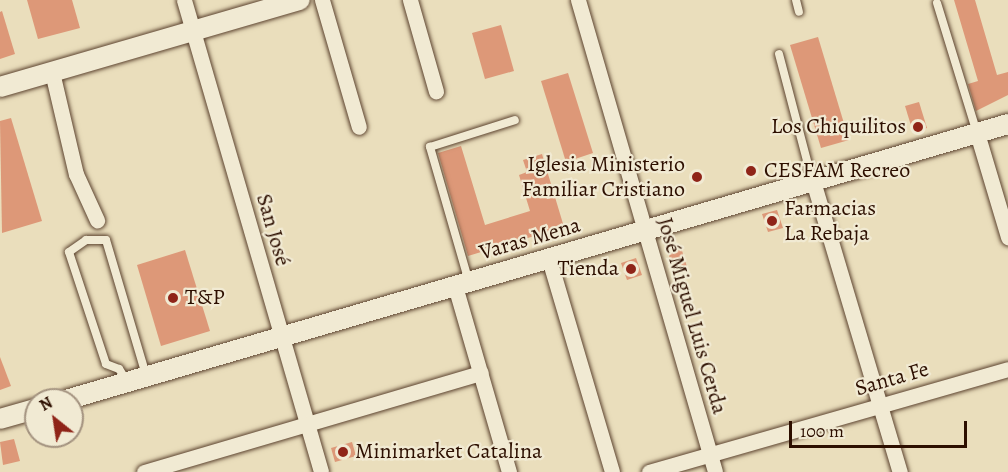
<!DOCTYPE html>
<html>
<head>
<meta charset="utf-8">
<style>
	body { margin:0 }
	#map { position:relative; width:1008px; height:472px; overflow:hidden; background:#eadebc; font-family:Alegreya,serif }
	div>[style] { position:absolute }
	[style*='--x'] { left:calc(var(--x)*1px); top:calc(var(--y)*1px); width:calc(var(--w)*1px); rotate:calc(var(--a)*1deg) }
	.building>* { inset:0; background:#dd9878 }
	.roads { filter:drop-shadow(0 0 2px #5c432f) drop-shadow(0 0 2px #5c432f) }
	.lane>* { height:8px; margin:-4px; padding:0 4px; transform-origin:4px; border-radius:4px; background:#f1ead3 }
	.street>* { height:15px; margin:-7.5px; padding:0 7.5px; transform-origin:7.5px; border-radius:7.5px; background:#f1ead3 }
	.secondary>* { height:20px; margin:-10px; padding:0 10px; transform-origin:10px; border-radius:10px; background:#f1ead3 }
	.dots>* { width:16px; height:16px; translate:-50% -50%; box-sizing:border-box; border:3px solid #f1ead3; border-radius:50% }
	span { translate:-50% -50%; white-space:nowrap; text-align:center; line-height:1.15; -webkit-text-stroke:4.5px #f1ead3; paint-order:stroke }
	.poi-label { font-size:22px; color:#2d0f00 }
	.right { translate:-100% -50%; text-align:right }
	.left { translate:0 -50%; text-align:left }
	.street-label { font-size:22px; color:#2d0f00 }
	.north { position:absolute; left:24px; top:388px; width:60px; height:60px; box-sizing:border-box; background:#f1ead3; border:2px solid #a3927f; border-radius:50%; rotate:330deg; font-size:16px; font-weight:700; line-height:24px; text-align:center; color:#2d0f00 }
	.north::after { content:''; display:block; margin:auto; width:21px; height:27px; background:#8f2418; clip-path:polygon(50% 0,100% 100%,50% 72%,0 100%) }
	.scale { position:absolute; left:789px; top:421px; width:178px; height:27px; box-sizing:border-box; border:3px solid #2d0f00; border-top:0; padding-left:8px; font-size:18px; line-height:21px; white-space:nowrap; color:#2d0f00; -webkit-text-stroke:4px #f1ead3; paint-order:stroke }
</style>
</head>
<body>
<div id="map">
	<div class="building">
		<i style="clip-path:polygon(27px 0,72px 0,80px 28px,38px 39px)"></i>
		<i style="clip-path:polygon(954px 0,975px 0,997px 75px,1008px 72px,1008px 95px,976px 111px,968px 84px,978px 81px)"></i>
		<i style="clip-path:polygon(2px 11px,15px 54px,0 59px,0 12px)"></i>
		<i style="clip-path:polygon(501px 25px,514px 71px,485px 79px,472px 33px)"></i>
		<i style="clip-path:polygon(818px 37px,849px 140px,821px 148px,790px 45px)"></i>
		<i style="clip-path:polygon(568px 73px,593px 153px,566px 162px,541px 81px)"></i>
		<i style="clip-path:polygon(919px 102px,927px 128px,913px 132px,905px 106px)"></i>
		<i style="clip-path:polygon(11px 118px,42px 221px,2px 233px,0 121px)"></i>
		<i style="clip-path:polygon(461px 146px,485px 225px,530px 211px,519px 175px,527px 172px,523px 160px,542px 154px,564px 227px,468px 256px,438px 153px)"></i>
		<i style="clip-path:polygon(777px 210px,783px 228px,768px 232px,762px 214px)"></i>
		<i style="clip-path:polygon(680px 244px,688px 270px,675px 275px,667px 249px)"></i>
		<i style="clip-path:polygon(185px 250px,210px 331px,161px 346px,137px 265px)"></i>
		<i style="clip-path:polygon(636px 258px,642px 275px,627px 280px,621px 263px)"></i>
		<i style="clip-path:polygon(0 357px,11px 386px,0 390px)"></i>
		<i style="clip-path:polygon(14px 439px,20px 461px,3px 465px,0 442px)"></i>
		<i style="clip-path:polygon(352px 442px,356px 456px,335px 462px,331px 448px)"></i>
	</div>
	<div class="roads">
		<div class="lane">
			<i style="--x:796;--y:0;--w:12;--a:76"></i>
			<i style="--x:937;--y:3;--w:136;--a:72.9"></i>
			<i style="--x:779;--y:54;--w:130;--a:75.3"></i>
			<i style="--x:469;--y:282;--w:141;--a:-106.1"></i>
			<i style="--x:430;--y:147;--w:89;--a:-17.6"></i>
			<i style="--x:126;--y:380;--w:13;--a:-122"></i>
			<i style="--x:119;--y:369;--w:14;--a:-159"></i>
			<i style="--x:106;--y:364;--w:118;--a:-108.3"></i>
			<i style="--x:69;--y:252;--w:21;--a:-35"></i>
			<i style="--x:86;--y:240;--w:20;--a:0"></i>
			<i style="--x:106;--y:240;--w:141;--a:73.5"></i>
		</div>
		<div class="street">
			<i style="--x:184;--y:0;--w:491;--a:73.8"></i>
			<i style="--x:322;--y:0;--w:132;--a:73.8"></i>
			<i style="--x:410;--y:0;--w:95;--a:74.1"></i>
			<i style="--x:578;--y:0;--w:491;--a:73.8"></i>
			<i style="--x:52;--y:72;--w:105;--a:76.8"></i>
			<i style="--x:76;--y:174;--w:51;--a:65.5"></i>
			<i style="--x:977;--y:133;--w:109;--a:73.4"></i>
			<i style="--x:813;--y:181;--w:304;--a:73.4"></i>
			<i style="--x:549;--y:259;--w:222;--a:73.5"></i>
			<i style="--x:455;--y:286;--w:194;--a:73.8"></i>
			<i style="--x:144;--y:472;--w:351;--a:-16.4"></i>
			<i style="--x:649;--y:472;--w:373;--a:-16"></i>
		</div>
		<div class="secondary">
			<i style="--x:0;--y:87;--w:312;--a:-16.2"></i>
			<i style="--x:66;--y:400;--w:982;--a:-16.33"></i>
			<i style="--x:0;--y:419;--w:37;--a:-16"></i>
		</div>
	</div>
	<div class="dots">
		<i style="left:918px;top:127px;background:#8f2418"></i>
		<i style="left:751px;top:171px;background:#8f2418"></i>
		<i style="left:697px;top:177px;background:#8f2418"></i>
		<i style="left:772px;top:221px;background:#8f2418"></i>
		<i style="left:631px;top:269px;background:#8f2418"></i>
		<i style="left:173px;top:298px;background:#8f2418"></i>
		<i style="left:343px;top:452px;background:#8f2418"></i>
	</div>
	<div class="poi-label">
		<span class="right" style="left:906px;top:127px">Los Chiquilitos</span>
		<span class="right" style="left:685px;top:177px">Iglesia Ministerio<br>Familiar Cristiano</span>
		<span class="left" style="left:764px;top:171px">CESFAM Recreo</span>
		<span class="left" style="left:784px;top:221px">Farmacias<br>La Rebaja</span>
		<span class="right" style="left:619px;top:269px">Tienda</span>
		<span class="left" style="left:185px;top:298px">T&amp;P</span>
		<span class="left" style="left:355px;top:452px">Minimarket Catalina</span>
	</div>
	<div class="street-label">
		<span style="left:273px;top:230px;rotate:74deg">San José</span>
		<span style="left:530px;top:239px;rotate:-16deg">Varas Mena</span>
		<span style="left:692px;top:316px;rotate:74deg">José Miguel Luis Cerda</span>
		<span style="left:892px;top:379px;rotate:-16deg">Santa Fe</span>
	</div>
	<div class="north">N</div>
	<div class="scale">100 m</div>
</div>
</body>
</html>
